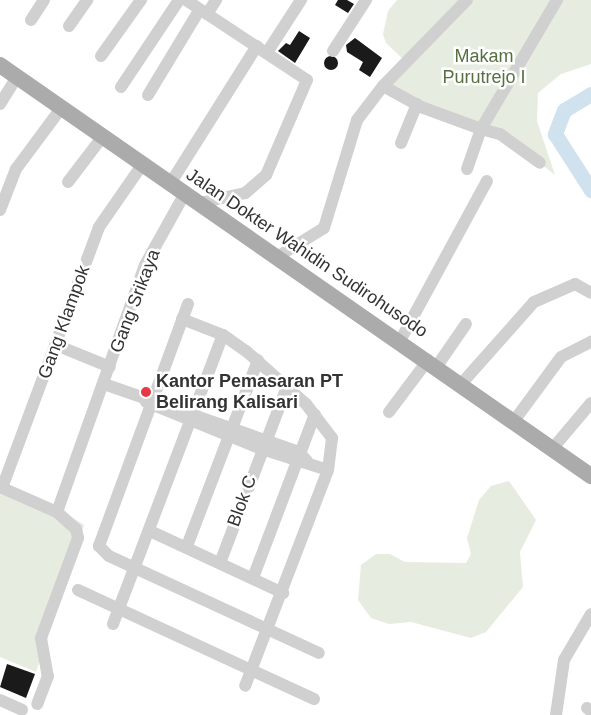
<!DOCTYPE html>
<html>
<head>
<meta charset="utf-8">
<style>
	body { margin:0 }
	#map { position:relative; width:591px; height:715px; overflow:hidden; background:#fff; font-family:Helvetica,sans-serif }
	div>[style] { position:absolute }
	[style*='--x'] { left:calc(var(--x)*1px); top:calc(var(--y)*1px); width:calc(var(--w)*1px); rotate:calc(var(--a)*1deg) }
	.green>* { inset:0; background:#e6ecdf }
	.river>* { height:15px; margin:-7.5px; padding:0 7.5px; transform-origin:7.5px; border-radius:7.5px; background:#cfe2ee }
	.building>* { inset:0; background:#1a1a1a }
	.round { border-radius:50% }
	.minor>* { height:12px; margin:-6px; padding:0 6px; transform-origin:6px; border-radius:6px; background:#d0d0d0 }
	.major>* { height:16px; margin:-8px; padding:0 8px; transform-origin:8px; border-radius:8px; background:#ababab }
	.dots>* { width:14px; height:14px; translate:-50% -50%; box-sizing:border-box; border:2px solid #fff; border-radius:50% }
	span { translate:-50% -50%; white-space:nowrap; text-align:center; line-height:1.15; -webkit-text-stroke:5px #fff; paint-order:stroke }
	.park-label { font-size:18px; color:#56703f }
	.street-label { font-size:18px; color:#333 }
	.poi-label { font-size:18px; color:#333; font-weight:700 }
	.left { translate:0 -50%; text-align:left }
</style>
</head>
<body>
<div id="map">
	<div class="green">
		<i style="clip-path:polygon(397px 0,591px 0,591px 64px,561px 74px,538px 93px,537px 121px,555px 175px,518px 146px,383px 86px,406px 62px,386px 43px,383px 34px,388px 11px)"></i>
		<i style="clip-path:polygon(509px 481px,536px 520px,520px 552px,523px 587px,486px 632px,471px 638px,411px 622px,389px 624px,371px 618px,358px 600px,361px 565px,376px 554px,390px 554px,405px 562px,466px 563px,471px 554px,467px 538px,479px 500px,491px 486px)"></i>
		<i style="clip-path:polygon(0 494px,53px 505px,84px 525px,36px 672px,0 657px)"></i>
	</div>
	<div class="river">
		<i style="--x:591;--y:94;--w:31;--a:149"></i>
		<i style="--x:564;--y:110;--w:26;--a:111"></i>
		<i style="--x:555;--y:134;--w:67;--a:57.3"></i>
	</div>
	<div class="building">
		<i style="clip-path:polygon(338px 0,347px 0,354px 4px,348px 13px,335px 5px)"></i>
		<i style="clip-path:polygon(299px 31px,310px 38px,295px 63px,278px 51px,286px 43px,290px 45px)"></i>
		<i style="clip-path:polygon(355px 38px,382px 58px,370px 77px,359px 70px,363px 62px,347px 52px,346px 45px)"></i>
		<i class="round" style="left:324px;top:56px;width:14px;height:14px"></i>
		<i style="clip-path:polygon(7px 664px,35px 674px,26px 698px,0 687px)"></i>
	</div>
	<div class="minor">
		<i style="--x:186;--y:0;--w:145;--a:33.5"></i>
		<i style="--x:307;--y:80;--w:103;--a:113.3"></i>
		<i style="--x:266;--y:175;--w:28;--a:139"></i>
		<i style="--x:245;--y:193;--w:46;--a:167.5"></i>
		<i style="--x:207;--y:14;--w:17;--a:-57"></i>
		<i style="--x:31;--y:20;--w:24;--a:-57"></i>
		<i style="--x:69;--y:26;--w:32;--a:-55"></i>
		<i style="--x:268;--y:51;--w:61;--a:-57.1"></i>
		<i style="--x:333;--y:51;--w:61;--a:-57.1"></i>
		<i style="--x:101;--y:56;--w:69;--a:-54.5"></i>
		<i style="--x:383;--y:86;--w:43;--a:28.9"></i>
		<i style="--x:421;--y:107;--w:64;--a:20.1"></i>
		<i style="--x:481;--y:129;--w:150;--a:-59.5"></i>
		<i style="--x:121;--y:87;--w:105;--a:-56.3"></i>
		<i style="--x:148;--y:95;--w:100;--a:-58.8"></i>
		<i style="--x:0;--y:104;--w:32;--a:-58"></i>
		<i style="--x:401;--y:143;--w:42;--a:-67.7"></i>
		<i style="--x:467;--y:169;--w:42;--a:-70.7"></i>
		<i style="--x:481;--y:129;--w:20;--a:15"></i>
		<i style="--x:500;--y:134;--w:49;--a:35.9"></i>
		<i style="--x:68;--y:182;--w:58;--a:-52.7"></i>
		<i style="--x:170;--y:184;--w:163;--a:-57.8"></i>
		<i style="--x:0;--y:210;--w:44;--a:-68.7"></i>
		<i style="--x:16;--y:169;--w:77;--a:-53.4"></i>
		<i style="--x:277;--y:257;--w:55;--a:-31.7"></i>
		<i style="--x:324;--y:228;--w:113;--a:-73"></i>
		<i style="--x:357;--y:120;--w:43;--a:-52.6"></i>
		<i style="--x:383;--y:86;--w:120;--a:-45.7"></i>
		<i style="--x:188;--y:304;--w:258;--a:110.2"></i>
		<i style="--x:99;--y:546;--w:14;--a:45"></i>
		<i style="--x:109;--y:556;--w:231;--a:24.8"></i>
		<i style="--x:182;--y:319;--w:44;--a:21.3"></i>
		<i style="--x:223;--y:335;--w:28;--a:35"></i>
		<i style="--x:246;--y:351;--w:80;--a:41.5"></i>
		<i style="--x:306;--y:404;--w:43;--a:52.6"></i>
		<i style="--x:332;--y:438;--w:32;--a:97"></i>
		<i style="--x:328;--y:470;--w:231;--a:111"></i>
		<i style="--x:400;--y:341;--w:182;--a:-61.5"></i>
		<i style="--x:56;--y:345;--w:58;--a:22.2"></i>
		<i style="--x:437;--y:366;--w:51;--a:-55.4"></i>
		<i style="--x:462;--y:383;--w:108;--a:-48.4"></i>
		<i style="--x:534;--y:302;--w:45;--a:-23.7"></i>
		<i style="--x:575;--y:284;--w:18;--a:29"></i>
		<i style="--x:104;--y:384;--w:207;--a:19.2"></i>
		<i style="--x:299;--y:452;--w:12;--a:48"></i>
		<i style="--x:146;--y:402;--w:125;--a:22.1"></i>
		<i style="--x:262;--y:449;--w:69;--a:17.7"></i>
		<i style="--x:389;--y:412;--w:65;--a:-53.1"></i>
		<i style="--x:514;--y:421;--w:79;--a:-53.7"></i>
		<i style="--x:561;--y:357;--w:34;--a:-27"></i>
		<i style="--x:553;--y:448;--w:59;--a:-49.8"></i>
		<i style="--x:0;--y:487;--w:62;--a:23.7"></i>
		<i style="--x:57;--y:512;--w:25;--a:42"></i>
		<i style="--x:76;--y:529;--w:9;--a:77"></i>
		<i style="--x:78;--y:538;--w:107;--a:110.3"></i>
		<i style="--x:41;--y:638;--w:39;--a:80"></i>
		<i style="--x:48;--y:676;--w:30;--a:111"></i>
		<i style="--x:2;--y:488;--w:278;--a:-69.6"></i>
		<i style="--x:99;--y:227;--w:75;--a:-55.3"></i>
		<i style="--x:57;--y:512;--w:262;--a:-70.4"></i>
		<i style="--x:145;--y:265;--w:82;--a:-60.9"></i>
		<i style="--x:150;--y:531;--w:147;--a:25"></i>
		<i style="--x:187;--y:546;--w:199;--a:-69.1"></i>
		<i style="--x:220;--y:563;--w:188;--a:-69.2"></i>
		<i style="--x:253;--y:578;--w:175;--a:-69.3"></i>
		<i style="--x:78;--y:590;--w:260;--a:24.8"></i>
		<i style="--x:113;--y:624;--w:309;--a:-69.2"></i>
		<i style="--x:0;--y:700;--w:24;--a:24"></i>
		<i style="--x:587;--y:708;--w:5;--a:37"></i>
		<i style="--x:556;--y:715;--w:56;--a:-81.7"></i>
		<i style="--x:564;--y:660;--w:53;--a:-59.6"></i>
	</div>
	<div class="major">
		<i style="--x:0;--y:65;--w:720;--a:34.82"></i>
	</div>
	<div class="dots">
		<i style="left:146px;top:392px;background:#e63946"></i>
	</div>
	<div class="park-label">
		<span style="left:484px;top:67px">Makam<br>Purutrejo I</span>
	</div>
	<div class="street-label">
		<span style="left:307px;top:253px;rotate:34deg">Jalan Dokter Wahidin Sudirohusodo</span>
		<span style="left:135px;top:301px;rotate:-69deg">Gang Srikaya</span>
		<span style="left:64px;top:322px;rotate:-70deg">Gang Klampok</span>
		<span style="left:242px;top:501px;rotate:-70deg">Blok C</span>
	</div>
	<div class="poi-label">
		<span class="left" style="left:156px;top:392px">Kantor Pemasaran PT<br>Belirang Kalisari</span>
	</div>
</div>
</body>
</html>
